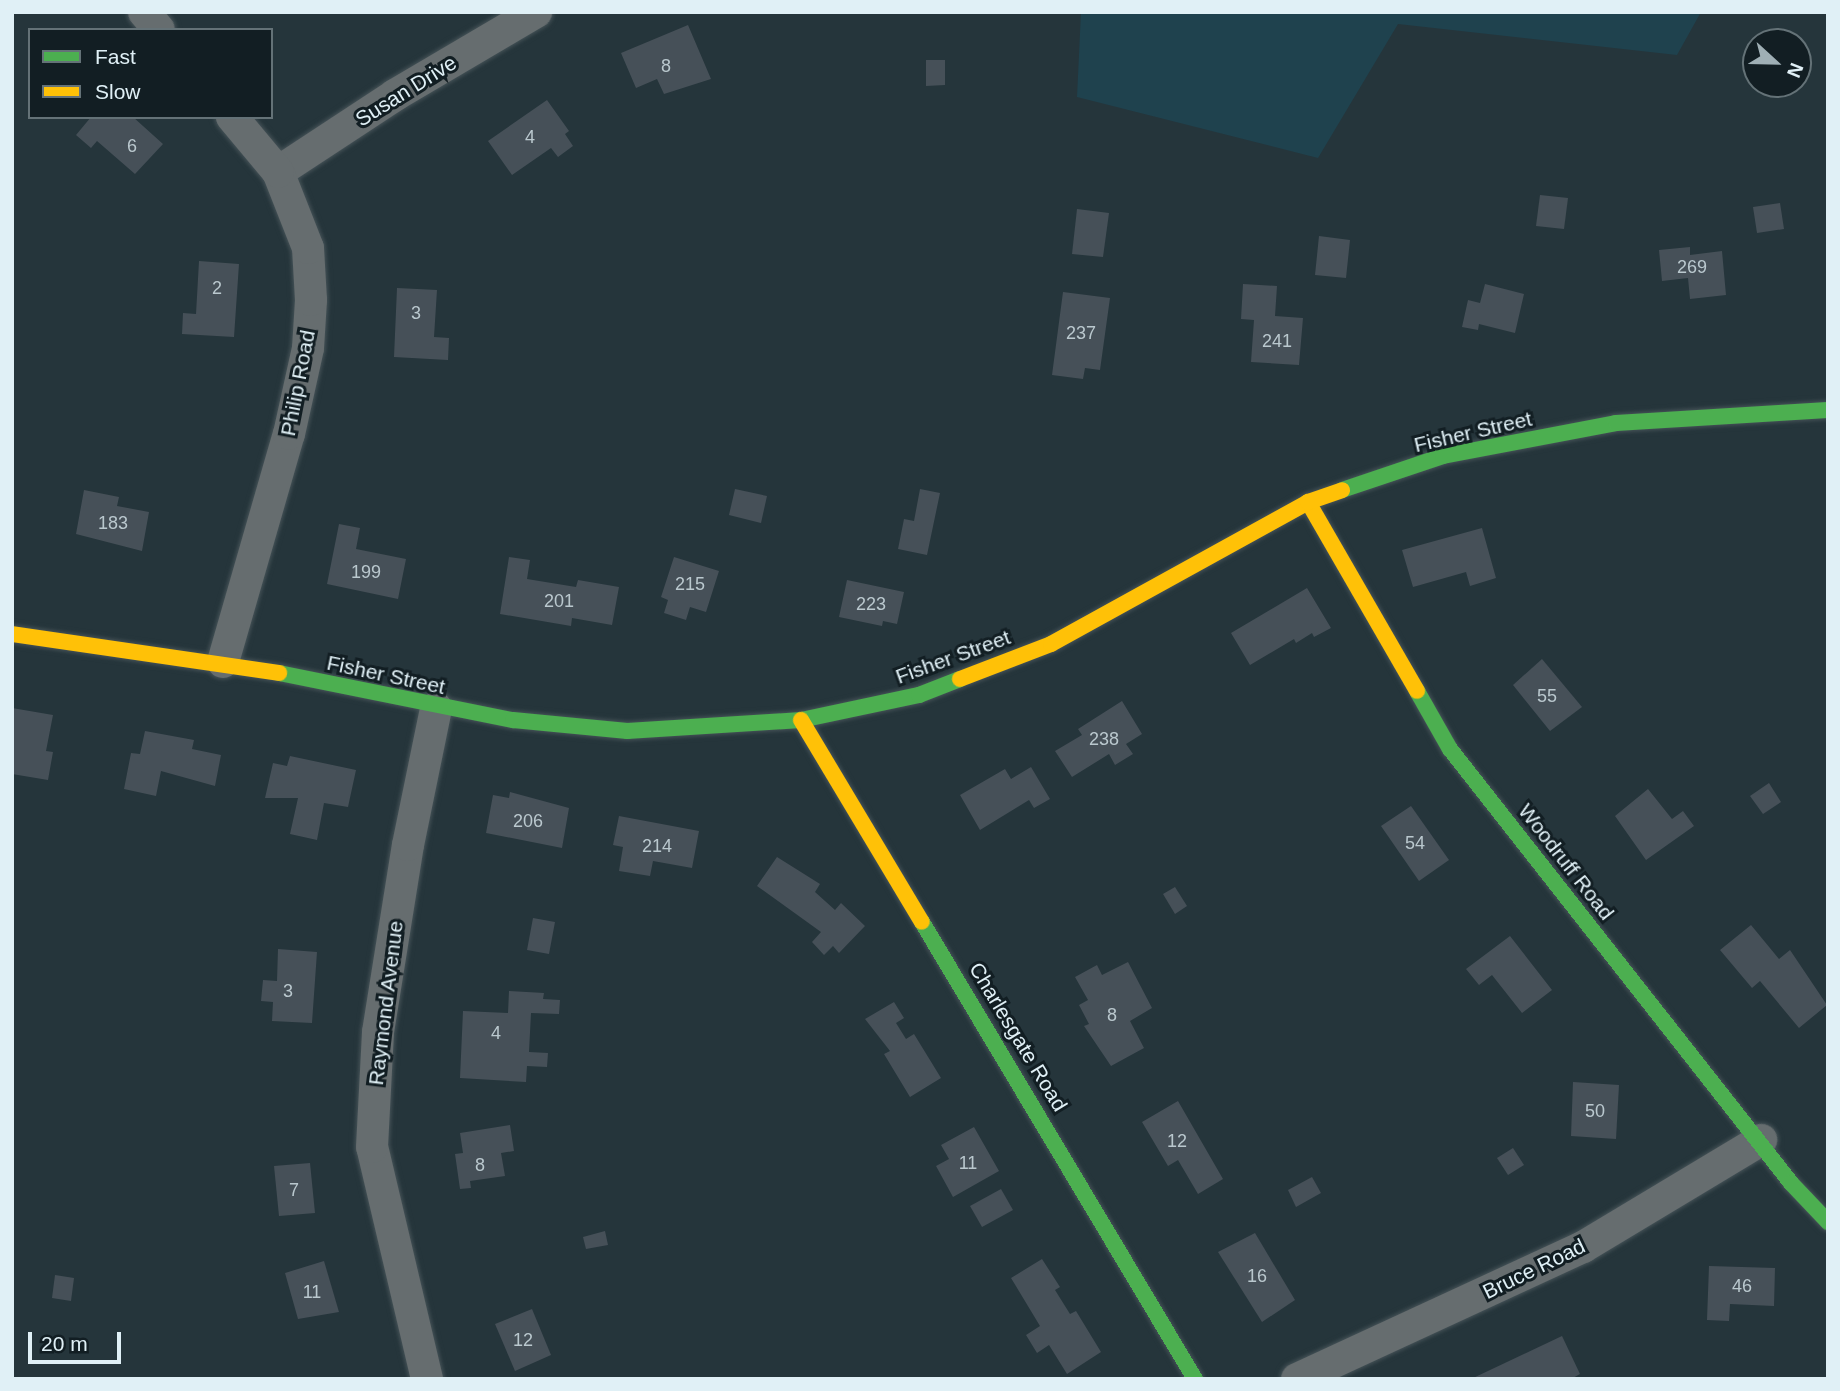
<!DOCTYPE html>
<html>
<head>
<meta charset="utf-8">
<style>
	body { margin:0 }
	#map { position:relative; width:1840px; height:1391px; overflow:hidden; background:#25353b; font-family:Helvetica,sans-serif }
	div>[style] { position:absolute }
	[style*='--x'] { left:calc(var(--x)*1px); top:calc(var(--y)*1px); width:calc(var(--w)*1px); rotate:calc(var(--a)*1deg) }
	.built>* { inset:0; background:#1f424e }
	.building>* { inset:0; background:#465058 }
	.roads { filter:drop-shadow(0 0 2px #455257) drop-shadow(0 0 2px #455257) }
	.street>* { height:32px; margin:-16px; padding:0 16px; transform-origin:16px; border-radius:16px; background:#666d6f }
	.fast>* { height:16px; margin:-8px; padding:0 8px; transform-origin:8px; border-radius:8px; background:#4caf50 }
	.slow>* { height:16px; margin:-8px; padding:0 8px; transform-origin:8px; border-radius:8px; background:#ffc107 }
	span { translate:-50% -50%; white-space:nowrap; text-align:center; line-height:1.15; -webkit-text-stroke:6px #121e23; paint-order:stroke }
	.number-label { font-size:18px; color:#bac8ce }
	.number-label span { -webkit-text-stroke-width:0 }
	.street-label { font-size:21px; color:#e0f0f6 }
	.frame { position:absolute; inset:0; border:14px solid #e0f0f6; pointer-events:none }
	.legend { position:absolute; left:28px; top:28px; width:245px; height:91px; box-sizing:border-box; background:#121e23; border:2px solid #647277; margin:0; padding:9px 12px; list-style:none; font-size:21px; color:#e0f0f6 }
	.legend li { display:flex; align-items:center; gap:14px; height:35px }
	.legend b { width:35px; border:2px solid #647277 }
	.north { position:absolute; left:1742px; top:28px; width:70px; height:70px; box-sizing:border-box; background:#121e23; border:2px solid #647277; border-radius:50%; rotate:112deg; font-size:19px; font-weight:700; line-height:28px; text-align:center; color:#e0f0f6 }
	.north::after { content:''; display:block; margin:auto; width:24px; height:32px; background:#9fafb5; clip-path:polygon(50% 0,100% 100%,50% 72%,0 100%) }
	.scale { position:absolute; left:28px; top:1332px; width:93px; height:32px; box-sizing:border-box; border:4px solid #e0f0f6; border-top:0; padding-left:9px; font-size:21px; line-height:24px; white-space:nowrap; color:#e0f0f6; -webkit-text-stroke:5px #121e23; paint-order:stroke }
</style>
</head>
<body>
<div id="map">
	<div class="built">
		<i style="clip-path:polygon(1081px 12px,1701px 12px,1677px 55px,1398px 24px,1318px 158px,1077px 97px)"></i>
	</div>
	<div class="building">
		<i style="clip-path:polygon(688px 25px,711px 79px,664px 94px,657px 79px,636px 88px,621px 53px)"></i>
		<i style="clip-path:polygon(926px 60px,945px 60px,945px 85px,926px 86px)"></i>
		<i style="clip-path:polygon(547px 100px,569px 131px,565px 134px,573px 146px,558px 157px,551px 148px,512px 175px,488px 141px)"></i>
		<i style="clip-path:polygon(91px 117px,133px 117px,163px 144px,135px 174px,97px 141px,91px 148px,76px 135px)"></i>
		<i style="clip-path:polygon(1540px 195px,1568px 198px,1564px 229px,1536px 226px)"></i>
		<i style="clip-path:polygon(1780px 203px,1784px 229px,1757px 233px,1753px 207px)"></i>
		<i style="clip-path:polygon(1077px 209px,1109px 213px,1103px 257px,1072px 254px)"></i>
		<i style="clip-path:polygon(1319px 236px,1350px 240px,1346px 278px,1315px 275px)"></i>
		<i style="clip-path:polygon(1690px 247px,1690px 255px,1722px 251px,1726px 295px,1690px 299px,1688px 278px,1662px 281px,1659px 250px)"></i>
		<i style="clip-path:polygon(199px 261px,239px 264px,234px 337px,182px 334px,183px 313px,196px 314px)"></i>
		<i style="clip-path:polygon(1243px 284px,1277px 286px,1275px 316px,1303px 318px,1299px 365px,1251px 362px,1254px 320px,1241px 319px)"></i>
		<i style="clip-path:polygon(1485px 284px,1524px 294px,1515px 333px,1479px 324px,1478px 330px,1462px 327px,1468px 300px,1480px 303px)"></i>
		<i style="clip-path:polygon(397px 288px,437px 290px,434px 337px,449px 338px,448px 360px,394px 357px)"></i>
		<i style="clip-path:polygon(1063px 292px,1110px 298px,1100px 370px,1085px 368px,1083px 379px,1052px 375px)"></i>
		<i style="clip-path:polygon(735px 489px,767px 496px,761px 523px,729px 515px)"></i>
		<i style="clip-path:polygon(920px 489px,940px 493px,927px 555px,898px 549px,904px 519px,914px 521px)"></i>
		<i style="clip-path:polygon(84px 490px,119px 497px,117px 506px,149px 512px,142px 551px,76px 534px)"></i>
		<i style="clip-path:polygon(339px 524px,360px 528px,356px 549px,406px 559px,398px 599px,327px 584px)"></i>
		<i style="clip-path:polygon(1482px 528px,1496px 578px,1470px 586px,1466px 572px,1413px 587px,1402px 550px)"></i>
		<i style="clip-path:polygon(509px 557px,530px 560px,527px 579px,576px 587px,578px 580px,619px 587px,612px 625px,572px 618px,571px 626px,500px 614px)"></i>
		<i style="clip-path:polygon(674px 557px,719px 571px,706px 612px,690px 607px,686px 620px,664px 613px,668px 600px,661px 597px)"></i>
		<i style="clip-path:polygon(847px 580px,904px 592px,897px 624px,883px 621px,882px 626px,839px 617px)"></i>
		<i style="clip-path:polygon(1307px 588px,1331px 628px,1314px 637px,1312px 633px,1296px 643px,1294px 639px,1250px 665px,1231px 633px)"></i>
		<i style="clip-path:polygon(1542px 659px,1582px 707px,1550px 731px,1513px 685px)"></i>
		<i style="clip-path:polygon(1122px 701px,1142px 734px,1126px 744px,1133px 754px,1115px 765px,1109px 754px,1072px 777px,1055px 751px,1082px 735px,1078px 729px)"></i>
		<i style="clip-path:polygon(12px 708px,53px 715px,46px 751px,53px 752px,48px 780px,12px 774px)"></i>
		<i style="clip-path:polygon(145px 731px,194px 740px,192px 749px,221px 755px,215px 786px,161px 771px,156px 796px,124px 789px,131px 753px,140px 754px)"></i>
		<i style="clip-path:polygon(290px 756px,356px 770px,348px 807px,324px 803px,317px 840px,290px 834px,298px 798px,265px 798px,273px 763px,287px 766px)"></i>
		<i style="clip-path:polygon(1031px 767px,1050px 799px,1034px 808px,1029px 800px,980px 830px,960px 795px,1005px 769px,1011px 779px)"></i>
		<i style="clip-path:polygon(1769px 783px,1781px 802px,1763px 814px,1750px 796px)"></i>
		<i style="clip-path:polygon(1648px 789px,1672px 819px,1683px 811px,1694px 826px,1646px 860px,1615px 816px)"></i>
		<i style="clip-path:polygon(510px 792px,569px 808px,562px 848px,486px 833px,493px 795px,509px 798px)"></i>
		<i style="clip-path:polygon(1411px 806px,1449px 860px,1419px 881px,1381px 826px)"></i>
		<i style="clip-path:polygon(619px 816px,699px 831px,692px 868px,653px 861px,650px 876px,619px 871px,623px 847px,613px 845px)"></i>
		<i style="clip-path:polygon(777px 857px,820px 884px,815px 892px,835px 910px,841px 903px,865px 926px,839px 953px,833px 946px,824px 955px,812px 942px,821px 932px,757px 886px)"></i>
		<i style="clip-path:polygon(1175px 887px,1187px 906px,1175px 914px,1163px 894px)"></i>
		<i style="clip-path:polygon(533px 918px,555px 922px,549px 954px,527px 950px)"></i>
		<i style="clip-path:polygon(1751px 925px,1779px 959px,1790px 950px,1827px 1005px,1799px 1028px,1760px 981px,1752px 988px,1720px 950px)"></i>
		<i style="clip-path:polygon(1510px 936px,1552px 990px,1522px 1013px,1492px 975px,1479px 985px,1466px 969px)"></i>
		<i style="clip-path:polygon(278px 949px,317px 952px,312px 1023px,272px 1021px,273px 1002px,261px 1001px,263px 980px,277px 981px)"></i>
		<i style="clip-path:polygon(1128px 962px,1152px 1008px,1130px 1021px,1144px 1048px,1111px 1066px,1084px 1026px,1089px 1024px,1079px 1005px,1088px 1000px,1075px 977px,1097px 965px,1102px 975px)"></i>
		<i style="clip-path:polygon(509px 991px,544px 993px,543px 999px,560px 1000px,559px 1014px,531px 1013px,529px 1052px,548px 1053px,547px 1067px,527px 1066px,526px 1082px,460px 1078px,463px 1011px,508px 1013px)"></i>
		<i style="clip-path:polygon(894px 1002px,904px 1018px,896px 1023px,906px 1039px,914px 1034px,941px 1078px,910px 1097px,884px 1054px,890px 1051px,865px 1019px)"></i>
		<i style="clip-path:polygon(1573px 1082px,1619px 1085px,1616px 1139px,1571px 1136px)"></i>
		<i style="clip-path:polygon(1178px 1101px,1223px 1179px,1198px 1194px,1178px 1160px,1168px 1166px,1142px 1122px)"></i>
		<i style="clip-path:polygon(510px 1125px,514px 1151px,501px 1153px,505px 1176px,470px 1181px,471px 1188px,460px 1189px,455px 1154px,463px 1153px,460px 1133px)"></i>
		<i style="clip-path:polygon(974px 1127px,999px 1171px,953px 1197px,936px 1166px,949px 1159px,941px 1145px)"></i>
		<i style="clip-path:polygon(1513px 1148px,1524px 1165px,1508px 1175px,1497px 1158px)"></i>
		<i style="clip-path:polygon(310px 1163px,315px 1213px,279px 1216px,274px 1166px)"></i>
		<i style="clip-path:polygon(1312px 1177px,1321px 1193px,1296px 1207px,1288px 1190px)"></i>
		<i style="clip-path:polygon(1001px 1189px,1013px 1210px,982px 1227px,970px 1206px)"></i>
		<i style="clip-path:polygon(605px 1231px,608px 1245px,586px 1249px,583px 1237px)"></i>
		<i style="clip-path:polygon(1255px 1233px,1295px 1300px,1262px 1322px,1218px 1252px)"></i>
		<i style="clip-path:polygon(1042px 1259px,1060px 1287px,1055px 1290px,1070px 1314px,1076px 1311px,1101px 1352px,1067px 1374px,1049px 1345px,1037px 1353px,1026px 1335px,1040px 1326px,1011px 1278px)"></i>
		<i style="clip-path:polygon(324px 1261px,339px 1312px,298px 1319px,285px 1273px)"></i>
		<i style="clip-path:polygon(1709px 1266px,1775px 1268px,1774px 1306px,1730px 1304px,1729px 1321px,1707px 1320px)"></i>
		<i style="clip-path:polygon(55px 1275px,74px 1278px,71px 1301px,52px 1298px)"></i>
		<i style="clip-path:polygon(532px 1309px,551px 1355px,515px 1371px,495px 1324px)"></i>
		<i style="clip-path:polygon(1562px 1336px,1580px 1374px,1571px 1379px,1471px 1379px)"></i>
	</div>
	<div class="roads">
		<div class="street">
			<i style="--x:144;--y:12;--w:23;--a:50"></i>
			<i style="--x:278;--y:172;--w:140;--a:-33.3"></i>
			<i style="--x:395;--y:95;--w:164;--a:-30.5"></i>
			<i style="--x:223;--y:662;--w:237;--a:-73.9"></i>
			<i style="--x:289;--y:434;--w:88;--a:-77.5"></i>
			<i style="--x:308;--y:348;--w:48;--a:-86.4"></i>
			<i style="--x:311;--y:300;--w:52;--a:-93.3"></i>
			<i style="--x:308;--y:248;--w:82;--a:-111.5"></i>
			<i style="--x:278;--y:172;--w:72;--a:-129.9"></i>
			<i style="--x:427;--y:1379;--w:238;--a:-103.3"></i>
			<i style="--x:372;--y:1147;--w:115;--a:-87"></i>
			<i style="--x:378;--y:1032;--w:189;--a:-80.9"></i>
			<i style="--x:408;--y:845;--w:140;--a:-78.4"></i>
			<i style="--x:1297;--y:1379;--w:315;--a:-24.8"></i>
			<i style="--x:1583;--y:1247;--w:208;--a:-31"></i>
		</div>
		<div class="fast">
			<i style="--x:1342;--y:490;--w:107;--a:-18.6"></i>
			<i style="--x:1443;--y:456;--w:176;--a:-10.8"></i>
			<i style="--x:1616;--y:423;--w:212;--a:-3.5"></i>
			<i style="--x:279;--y:673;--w:239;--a:11.4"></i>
			<i style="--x:513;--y:720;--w:115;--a:5.5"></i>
			<i style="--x:627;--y:731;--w:174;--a:-3.6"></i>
			<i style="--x:801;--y:720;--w:121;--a:-12"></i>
			<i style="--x:919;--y:695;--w:44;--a:-21.3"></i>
			<i style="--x:1417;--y:691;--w:67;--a:60.4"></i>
			<i style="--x:1450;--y:749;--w:552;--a:51.84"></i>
			<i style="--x:1791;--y:1183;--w:54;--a:46.5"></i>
			<i style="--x:922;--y:922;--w:532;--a:59.15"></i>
		</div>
		<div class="slow">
			<i style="--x:1308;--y:502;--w:218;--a:60"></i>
			<i style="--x:12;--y:634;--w:270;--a:8.3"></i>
			<i style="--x:960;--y:679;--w:97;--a:-21"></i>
			<i style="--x:1051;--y:644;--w:294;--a:-28.9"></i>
			<i style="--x:1308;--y:502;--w:36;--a:-19"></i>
			<i style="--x:801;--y:720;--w:235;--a:59.1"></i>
		</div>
	</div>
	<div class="number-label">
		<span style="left:666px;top:66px">8</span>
		<span style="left:530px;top:137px">4</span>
		<span style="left:132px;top:146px">6</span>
		<span style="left:1692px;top:267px">269</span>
		<span style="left:217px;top:288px">2</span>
		<span style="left:416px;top:313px">3</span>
		<span style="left:1081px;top:333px">237</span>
		<span style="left:1277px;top:341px">241</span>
		<span style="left:113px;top:523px">183</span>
		<span style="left:366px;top:572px">199</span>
		<span style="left:690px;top:584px">215</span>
		<span style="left:559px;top:601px">201</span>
		<span style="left:871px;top:604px">223</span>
		<span style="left:1547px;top:696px">55</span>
		<span style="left:1104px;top:739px">238</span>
		<span style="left:528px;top:821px">206</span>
		<span style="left:1415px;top:843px">54</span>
		<span style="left:657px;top:846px">214</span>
		<span style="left:288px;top:991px">3</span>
		<span style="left:1112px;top:1015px">8</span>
		<span style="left:496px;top:1033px">4</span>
		<span style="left:1595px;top:1111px">50</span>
		<span style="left:1177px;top:1141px">12</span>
		<span style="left:968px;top:1163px">11</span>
		<span style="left:480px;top:1165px">8</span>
		<span style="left:294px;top:1190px">7</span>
		<span style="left:1257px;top:1276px">16</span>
		<span style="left:1742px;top:1286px">46</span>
		<span style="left:312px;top:1292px">11</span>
		<span style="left:523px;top:1340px">12</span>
	</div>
	<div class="street-label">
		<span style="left:406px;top:91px;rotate:-32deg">Susan Drive</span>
		<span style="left:298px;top:383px;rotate:-79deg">Philip Road</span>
		<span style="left:1473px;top:432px;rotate:-13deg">Fisher Street</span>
		<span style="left:953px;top:657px;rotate:-20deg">Fisher Street</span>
		<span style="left:386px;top:675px;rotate:12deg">Fisher Street</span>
		<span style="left:1566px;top:862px;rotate:52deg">Woodruff Road</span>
		<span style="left:386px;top:1003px;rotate:-83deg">Raymond Avenue</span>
		<span style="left:1018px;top:1037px;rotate:59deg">Charlesgate Road</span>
		<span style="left:1534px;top:1269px;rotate:-26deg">Bruce Road</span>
	</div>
	<div class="frame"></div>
	<ul class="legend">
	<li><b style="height:9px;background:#4caf50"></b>Fast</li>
	<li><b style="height:9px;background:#ffc107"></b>Slow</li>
	</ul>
	<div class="north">N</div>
	<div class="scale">20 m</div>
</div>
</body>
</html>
